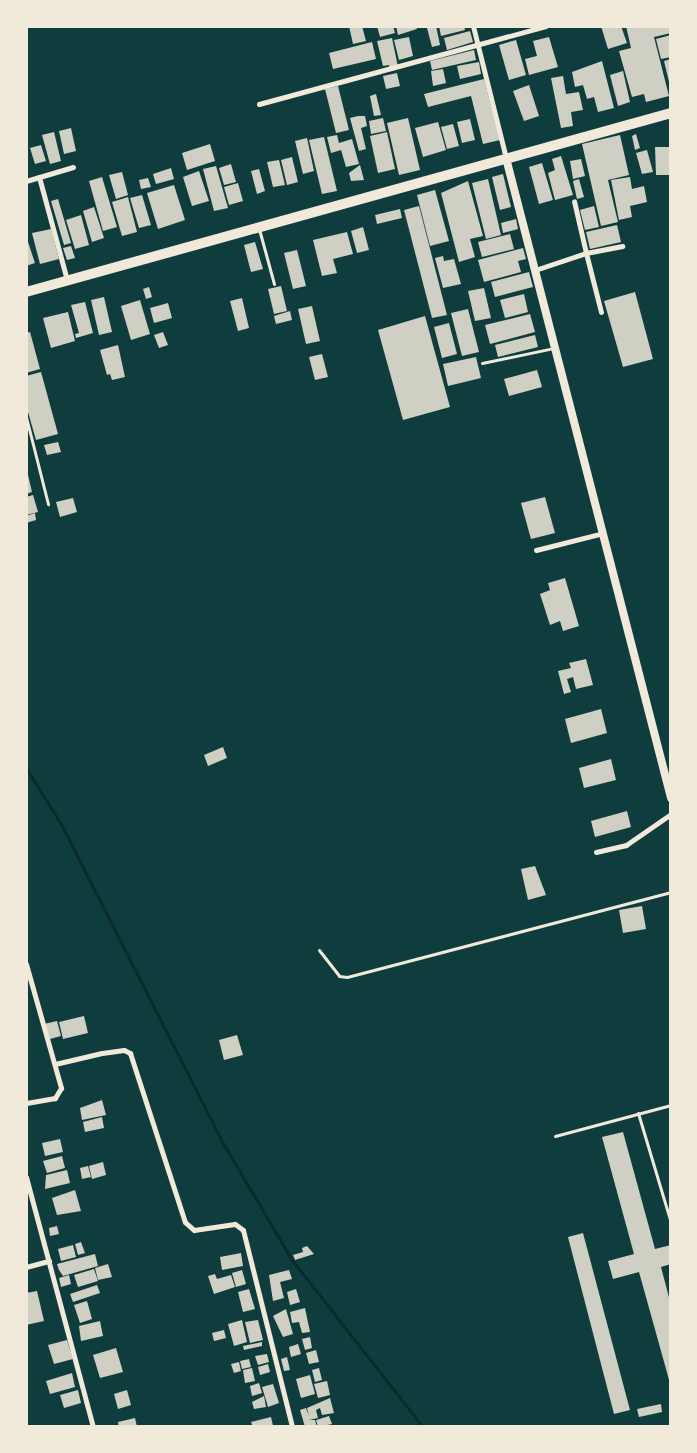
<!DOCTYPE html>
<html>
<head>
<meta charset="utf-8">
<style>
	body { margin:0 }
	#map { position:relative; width:697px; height:1453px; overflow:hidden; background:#0f3d3e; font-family:"Nunito Sans",sans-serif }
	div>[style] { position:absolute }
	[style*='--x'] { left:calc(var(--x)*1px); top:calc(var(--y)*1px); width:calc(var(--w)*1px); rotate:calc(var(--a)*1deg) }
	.stream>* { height:3px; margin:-1.5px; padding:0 1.5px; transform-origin:1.5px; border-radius:1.5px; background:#0a2a2b }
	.building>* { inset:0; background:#cfcfc3 }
	.service>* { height:3px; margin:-1.5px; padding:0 1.5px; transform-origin:1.5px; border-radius:1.5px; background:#f1e9da }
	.minor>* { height:5px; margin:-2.5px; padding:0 2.5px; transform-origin:2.5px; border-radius:2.5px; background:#f1e9da }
	.tertiary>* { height:8px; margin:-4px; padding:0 4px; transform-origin:4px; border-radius:4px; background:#f1e9da }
	.primary>* { height:10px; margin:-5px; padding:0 5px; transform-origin:5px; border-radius:5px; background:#f1e9da }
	span { translate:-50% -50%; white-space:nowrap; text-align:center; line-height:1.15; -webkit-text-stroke:5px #f1e9da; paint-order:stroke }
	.frame { position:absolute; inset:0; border:28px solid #f1e9da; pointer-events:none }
</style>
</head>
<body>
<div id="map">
	<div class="stream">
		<i style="--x:26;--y:768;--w:66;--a:58"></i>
		<i style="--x:61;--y:824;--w:352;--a:63.1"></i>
		<i style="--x:220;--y:1138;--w:142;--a:59.5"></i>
		<i style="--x:292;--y:1260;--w:212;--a:51.9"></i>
	</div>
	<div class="building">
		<i style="clip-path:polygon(349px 26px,362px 26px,366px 41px,353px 44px)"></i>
		<i style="clip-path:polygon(377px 26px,393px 26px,395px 33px,380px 37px)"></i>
		<i style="clip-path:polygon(396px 26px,416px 26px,417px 29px,398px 35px)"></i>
		<i style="clip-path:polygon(436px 26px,440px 45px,432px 47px,427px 28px)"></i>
		<i style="clip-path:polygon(439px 26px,464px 26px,465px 30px,441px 36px)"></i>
		<i style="clip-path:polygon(601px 26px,621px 26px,627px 43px,608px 49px)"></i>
		<i style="clip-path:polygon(626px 26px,671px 26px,671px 33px,654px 37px,669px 96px,646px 102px,644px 94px,632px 97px,619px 51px,631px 48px)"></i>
		<i style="clip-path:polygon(470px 31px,473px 42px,447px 50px,444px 38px)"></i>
		<i style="clip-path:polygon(671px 35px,671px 57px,661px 59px,656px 39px)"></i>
		<i style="clip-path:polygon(409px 37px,413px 56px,399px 60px,394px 40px)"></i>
		<i style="clip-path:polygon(549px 37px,558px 67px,529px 75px,525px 59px,537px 56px,533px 41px)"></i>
		<i style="clip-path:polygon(392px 38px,398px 67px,389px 69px,389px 65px,383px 66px,377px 41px)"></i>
		<i style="clip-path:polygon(516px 40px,526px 75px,509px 80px,499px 45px)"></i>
		<i style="clip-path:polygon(372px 42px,376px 59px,333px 69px,329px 53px)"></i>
		<i style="clip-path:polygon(474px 50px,476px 60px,432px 70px,430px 61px)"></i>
		<i style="clip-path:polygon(671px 59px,671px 86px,670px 86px,664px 61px)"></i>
		<i style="clip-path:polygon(602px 61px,614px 108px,598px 112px,594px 97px,587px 99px,583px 85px,575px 87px,572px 72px)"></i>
		<i style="clip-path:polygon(479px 62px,481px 74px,460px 79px,457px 66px)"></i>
		<i style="clip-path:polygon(443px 69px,446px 83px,433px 86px,431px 71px)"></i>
		<i style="clip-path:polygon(623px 71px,630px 102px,618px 106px,610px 75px)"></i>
		<i style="clip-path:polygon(397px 73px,400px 86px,386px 89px,383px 76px)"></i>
		<i style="clip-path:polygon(563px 76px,566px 94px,579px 92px,583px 110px,571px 112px,573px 126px,561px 128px,551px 78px)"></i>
		<i style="clip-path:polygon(484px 79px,500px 140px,483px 144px,471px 96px,428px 107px,424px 94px)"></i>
		<i style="clip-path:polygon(529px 85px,539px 116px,524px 121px,513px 91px)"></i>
		<i style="clip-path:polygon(338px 86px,349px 130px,336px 133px,325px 89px)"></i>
		<i style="clip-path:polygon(376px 94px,381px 115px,374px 116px,370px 96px)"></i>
		<i style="clip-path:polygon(358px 116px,365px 116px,367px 126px,361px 128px,366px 149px,359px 151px,350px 118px)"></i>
		<i style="clip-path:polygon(383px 118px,386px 131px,371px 134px,369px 121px)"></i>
		<i style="clip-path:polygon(408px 118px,420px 170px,399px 175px,387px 123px)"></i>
		<i style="clip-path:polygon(470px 119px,475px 140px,462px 143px,457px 122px)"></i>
		<i style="clip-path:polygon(438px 122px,446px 150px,423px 157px,415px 128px)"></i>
		<i style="clip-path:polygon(453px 124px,459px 146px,447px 149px,441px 127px)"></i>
		<i style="clip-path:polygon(71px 128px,76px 151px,64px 154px,59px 131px)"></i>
		<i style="clip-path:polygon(54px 132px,61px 161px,50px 164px,42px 135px)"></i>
		<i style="clip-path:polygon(387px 132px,395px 169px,378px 173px,370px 136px)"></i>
		<i style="clip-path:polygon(636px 134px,640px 148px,635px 150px,632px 136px)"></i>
		<i style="clip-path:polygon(337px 135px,339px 143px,352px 139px,359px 164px,346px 167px,341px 150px,331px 153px,327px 137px)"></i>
		<i style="clip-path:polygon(620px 135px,629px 175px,608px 180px,618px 222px,601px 226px,582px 144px)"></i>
		<i style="clip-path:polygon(324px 137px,337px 191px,322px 194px,309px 140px)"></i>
		<i style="clip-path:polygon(307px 138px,314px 171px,303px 174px,295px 141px)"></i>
		<i style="clip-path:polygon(210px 144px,215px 161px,187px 170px,182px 153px)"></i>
		<i style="clip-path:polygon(41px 145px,46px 161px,35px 164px,30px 148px)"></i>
		<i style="clip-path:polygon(655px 147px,671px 147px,671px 175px,656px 175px)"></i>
		<i style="clip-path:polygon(647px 150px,653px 172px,642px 174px,636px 153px)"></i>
		<i style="clip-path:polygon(561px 156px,573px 195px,555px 200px,548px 173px,555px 170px,552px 159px)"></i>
		<i style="clip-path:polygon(292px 157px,298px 182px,287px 185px,281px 160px)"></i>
		<i style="clip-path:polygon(581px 159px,585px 176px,573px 179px,570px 161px)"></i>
		<i style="clip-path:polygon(279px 160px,285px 185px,273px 187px,267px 162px)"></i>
		<i style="clip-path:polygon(542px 163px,553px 200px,539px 204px,529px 167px)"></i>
		<i style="clip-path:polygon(231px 164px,236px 182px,224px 185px,219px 168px)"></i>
		<i style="clip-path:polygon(360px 165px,364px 180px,351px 181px,349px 173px)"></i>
		<i style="clip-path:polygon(216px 166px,228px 208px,214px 211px,203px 169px)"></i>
		<i style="clip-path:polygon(171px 168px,174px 179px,156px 184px,153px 174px)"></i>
		<i style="clip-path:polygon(259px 169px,265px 191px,257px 194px,251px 171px)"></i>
		<i style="clip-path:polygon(199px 171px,209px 201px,192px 206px,183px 177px)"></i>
		<i style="clip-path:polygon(122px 172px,128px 195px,116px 199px,109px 175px)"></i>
		<i style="clip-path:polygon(503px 174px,511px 207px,500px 210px,492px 177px)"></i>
		<i style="clip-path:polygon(102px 177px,117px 227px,103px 231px,89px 181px)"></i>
		<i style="clip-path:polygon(630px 177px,632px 189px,644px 186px,647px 202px,630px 206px,632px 217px,619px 220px,611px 180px)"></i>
		<i style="clip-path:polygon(148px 178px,151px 187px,141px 189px,139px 180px)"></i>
		<i style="clip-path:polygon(488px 179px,501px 235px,486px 239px,472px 183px)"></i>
		<i style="clip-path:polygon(579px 179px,584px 197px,577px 199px,573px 181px)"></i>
		<i style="clip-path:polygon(468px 181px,483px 236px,470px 239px,475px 257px,459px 262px,441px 193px)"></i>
		<i style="clip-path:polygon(238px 183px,243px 201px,229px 205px,224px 187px)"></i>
		<i style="clip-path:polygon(174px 185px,185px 220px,158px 229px,147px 193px)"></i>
		<i style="clip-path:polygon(435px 190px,449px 241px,430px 246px,417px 195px)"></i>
		<i style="clip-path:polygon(142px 195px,151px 225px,139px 228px,130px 198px)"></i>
		<i style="clip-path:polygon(128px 197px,137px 232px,122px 236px,112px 202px)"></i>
		<i style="clip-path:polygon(58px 199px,71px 243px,64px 245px,51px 201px)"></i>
		<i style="clip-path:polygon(419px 206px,447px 315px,432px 318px,404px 210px)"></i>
		<i style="clip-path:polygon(594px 206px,599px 227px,585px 230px,580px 210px)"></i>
		<i style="clip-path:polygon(94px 207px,104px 238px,92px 242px,83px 211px)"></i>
		<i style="clip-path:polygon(400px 209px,402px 218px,377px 224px,375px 215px)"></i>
		<i style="clip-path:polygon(81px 215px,89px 245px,75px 249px,66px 220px)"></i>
		<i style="clip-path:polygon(516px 219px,518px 229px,503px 233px,501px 223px)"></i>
		<i style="clip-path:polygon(617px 225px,621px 242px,590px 249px,586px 232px)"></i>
		<i style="clip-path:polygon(363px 227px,369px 250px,357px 253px,351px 231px)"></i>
		<i style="clip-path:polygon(51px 229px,59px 259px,40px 264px,32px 233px)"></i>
		<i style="clip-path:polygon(347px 232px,353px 254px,333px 259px,337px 273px,322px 276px,313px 240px)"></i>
		<i style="clip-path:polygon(510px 234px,514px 249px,482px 257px,478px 242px)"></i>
		<i style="clip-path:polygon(26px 236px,35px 263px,26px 266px)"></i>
		<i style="clip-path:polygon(255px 242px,263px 269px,251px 272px,244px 245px)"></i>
		<i style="clip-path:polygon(71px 246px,75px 258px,67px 260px,63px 248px)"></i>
		<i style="clip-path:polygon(523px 248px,526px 259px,518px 261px,521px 272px,484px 282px,478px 260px)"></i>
		<i style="clip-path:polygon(297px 250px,306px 286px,293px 289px,284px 253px)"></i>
		<i style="clip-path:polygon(443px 256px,444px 261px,454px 259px,461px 284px,443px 288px,435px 258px)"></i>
		<i style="clip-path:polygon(529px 272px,533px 287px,495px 297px,491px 282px)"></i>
		<i style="clip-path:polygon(281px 286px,287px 311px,274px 314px,268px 289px)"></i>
		<i style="clip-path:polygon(149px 287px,152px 297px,146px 299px,143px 289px)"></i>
		<i style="clip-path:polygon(484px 288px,491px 318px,475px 321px,468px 291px)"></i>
		<i style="clip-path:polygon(635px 292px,653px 359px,623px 367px,604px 301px)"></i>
		<i style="clip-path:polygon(524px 294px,528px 312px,505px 318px,500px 300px)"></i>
		<i style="clip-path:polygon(104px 297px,112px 332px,99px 335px,91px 300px)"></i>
		<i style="clip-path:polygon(242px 298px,249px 328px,238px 331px,230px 301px)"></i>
		<i style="clip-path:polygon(140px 300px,150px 334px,131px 340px,121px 306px)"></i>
		<i style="clip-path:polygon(85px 302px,93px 333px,76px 338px,75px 334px,79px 333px,71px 305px)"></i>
		<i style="clip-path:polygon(168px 303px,172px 318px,154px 323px,150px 308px)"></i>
		<i style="clip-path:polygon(312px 306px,320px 341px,306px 344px,298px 309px)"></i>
		<i style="clip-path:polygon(468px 309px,479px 352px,462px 356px,451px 313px)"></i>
		<i style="clip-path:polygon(290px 311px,292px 320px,276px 324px,274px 316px)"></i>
		<i style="clip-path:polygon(68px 312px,75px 341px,51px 348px,43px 318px)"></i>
		<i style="clip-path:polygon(530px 314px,535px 332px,490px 344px,485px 325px)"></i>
		<i style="clip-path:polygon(425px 316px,450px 407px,403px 420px,378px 330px)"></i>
		<i style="clip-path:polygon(449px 323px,457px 354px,442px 358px,434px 327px)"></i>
		<i style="clip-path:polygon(30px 332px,40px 369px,26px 373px,26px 333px)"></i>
		<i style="clip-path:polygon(163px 332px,168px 345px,159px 348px,154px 335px)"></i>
		<i style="clip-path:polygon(535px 335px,538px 347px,498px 357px,495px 345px)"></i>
		<i style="clip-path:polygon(118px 345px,125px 377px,112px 380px,110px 374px,107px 375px,100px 350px)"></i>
		<i style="clip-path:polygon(322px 354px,328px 377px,315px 380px,309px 357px)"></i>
		<i style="clip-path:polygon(476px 357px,481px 378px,448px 386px,443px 364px)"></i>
		<i style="clip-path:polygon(537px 370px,542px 387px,509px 396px,504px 379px)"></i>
		<i style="clip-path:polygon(41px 372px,58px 434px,36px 440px,26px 405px,26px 376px)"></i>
		<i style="clip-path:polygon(58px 442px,61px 452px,47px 455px,44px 445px)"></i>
		<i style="clip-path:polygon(28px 475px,32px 492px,26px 494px,26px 476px)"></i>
		<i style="clip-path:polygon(33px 495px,38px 512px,26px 515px,26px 497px)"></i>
		<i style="clip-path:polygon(545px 497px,555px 533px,531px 539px,521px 503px)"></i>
		<i style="clip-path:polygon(73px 498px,77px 512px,60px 517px,56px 502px)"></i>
		<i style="clip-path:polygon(35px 513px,36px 520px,26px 523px,26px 516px)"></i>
		<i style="clip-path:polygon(565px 578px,579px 626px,563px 631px,560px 621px,550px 625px,540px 594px,550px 590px,548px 583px)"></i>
		<i style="clip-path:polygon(586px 659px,593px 685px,576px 689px,573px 677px,567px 679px,571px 692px,564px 694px,558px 671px,571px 668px,569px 663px)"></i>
		<i style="clip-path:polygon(601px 709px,607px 733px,571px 743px,565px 719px)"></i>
		<i style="clip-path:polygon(223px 747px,227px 758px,208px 766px,204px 755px)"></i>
		<i style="clip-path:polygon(611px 759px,616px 780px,584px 788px,579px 768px)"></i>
		<i style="clip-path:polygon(627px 811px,631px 827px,595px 837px,591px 821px)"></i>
		<i style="clip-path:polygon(535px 866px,546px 895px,528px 900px,521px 869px)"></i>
		<i style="clip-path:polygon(642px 906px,646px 929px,623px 933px,619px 910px)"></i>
		<i style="clip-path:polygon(84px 1016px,88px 1033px,63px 1039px,59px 1022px)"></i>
		<i style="clip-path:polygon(57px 1021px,61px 1036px,50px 1039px,44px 1024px)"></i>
		<i style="clip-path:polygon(237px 1035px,243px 1055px,224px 1060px,219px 1040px)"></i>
		<i style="clip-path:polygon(102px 1100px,106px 1115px,82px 1120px,80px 1108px)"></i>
		<i style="clip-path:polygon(102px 1117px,104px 1128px,85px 1132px,83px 1122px)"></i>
		<i style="clip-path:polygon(623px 1132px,655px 1249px,671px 1245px,671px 1264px,661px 1267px,671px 1305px,671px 1387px,639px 1272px,613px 1279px,608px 1261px,634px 1254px,602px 1137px)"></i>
		<i style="clip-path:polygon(60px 1139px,63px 1152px,45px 1156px,42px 1143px)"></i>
		<i style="clip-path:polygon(62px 1156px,65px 1168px,47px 1173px,43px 1161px)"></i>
		<i style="clip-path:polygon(103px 1162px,106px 1175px,92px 1179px,89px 1166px)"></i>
		<i style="clip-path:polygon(88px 1166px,91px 1177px,82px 1179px,80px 1168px)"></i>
		<i style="clip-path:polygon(67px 1170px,70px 1183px,45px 1189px,46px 1175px)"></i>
		<i style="clip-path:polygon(75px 1190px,81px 1211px,57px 1215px,52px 1198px)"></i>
		<i style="clip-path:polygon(57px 1226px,59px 1234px,50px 1236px,49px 1228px)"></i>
		<i style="clip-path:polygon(583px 1233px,630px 1410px,614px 1414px,568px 1237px)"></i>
		<i style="clip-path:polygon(81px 1242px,85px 1253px,78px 1255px,75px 1244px)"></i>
		<i style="clip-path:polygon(73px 1245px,76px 1257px,61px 1261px,58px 1249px)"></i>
		<i style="clip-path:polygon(307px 1246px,314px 1254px,295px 1260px,293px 1255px,303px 1252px,302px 1248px)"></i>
		<i style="clip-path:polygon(241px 1253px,243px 1266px,222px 1270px,220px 1257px)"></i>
		<i style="clip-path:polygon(95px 1254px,98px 1266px,63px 1276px,59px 1270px,57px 1264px)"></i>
		<i style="clip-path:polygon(108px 1264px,112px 1277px,98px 1280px,95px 1268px)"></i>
		<i style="clip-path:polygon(94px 1269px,98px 1281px,78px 1287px,74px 1275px)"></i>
		<i style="clip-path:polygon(242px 1270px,246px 1284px,236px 1287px,232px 1273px)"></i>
		<i style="clip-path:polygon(289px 1270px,292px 1279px,280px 1282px,284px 1298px,273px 1301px,269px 1275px)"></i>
		<i style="clip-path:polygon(215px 1274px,217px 1279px,231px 1275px,235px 1287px,214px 1294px,208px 1276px)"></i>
		<i style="clip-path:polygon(69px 1275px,71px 1284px,61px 1287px,59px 1278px)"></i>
		<i style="clip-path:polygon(97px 1285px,100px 1293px,73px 1302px,70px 1294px)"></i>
		<i style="clip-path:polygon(249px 1289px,255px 1309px,243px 1312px,238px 1292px)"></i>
		<i style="clip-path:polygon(296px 1289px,300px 1302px,290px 1305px,287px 1292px)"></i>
		<i style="clip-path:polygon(37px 1291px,44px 1321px,26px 1325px,26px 1293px)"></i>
		<i style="clip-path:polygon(87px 1301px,92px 1319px,80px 1323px,74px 1305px)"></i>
		<i style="clip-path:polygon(305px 1308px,310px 1332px,302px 1333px,299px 1322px,292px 1323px,290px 1312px)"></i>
		<i style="clip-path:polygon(286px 1309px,293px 1334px,283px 1337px,273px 1316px)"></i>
		<i style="clip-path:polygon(242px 1320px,247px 1342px,234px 1346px,228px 1324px)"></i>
		<i style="clip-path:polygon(258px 1320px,263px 1340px,250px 1343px,245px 1322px)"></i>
		<i style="clip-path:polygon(100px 1321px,103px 1336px,81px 1341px,79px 1326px)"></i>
		<i style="clip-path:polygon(224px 1330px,226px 1338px,214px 1341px,212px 1333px)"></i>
		<i style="clip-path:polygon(310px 1337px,312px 1348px,305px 1350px,302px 1339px)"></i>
		<i style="clip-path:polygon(67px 1340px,73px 1359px,54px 1364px,48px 1345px)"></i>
		<i style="clip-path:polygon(262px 1342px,262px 1346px,244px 1350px,243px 1346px)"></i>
		<i style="clip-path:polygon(298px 1344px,301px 1354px,291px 1357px,289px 1347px)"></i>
		<i style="clip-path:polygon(116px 1348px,123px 1372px,100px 1378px,93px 1355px)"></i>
		<i style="clip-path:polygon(316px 1350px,319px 1362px,309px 1364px,306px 1353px)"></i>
		<i style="clip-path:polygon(267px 1354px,269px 1362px,258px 1365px,255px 1356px)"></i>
		<i style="clip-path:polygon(287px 1357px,290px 1370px,284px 1371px,281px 1359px)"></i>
		<i style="clip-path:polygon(249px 1359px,251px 1367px,242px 1369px,240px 1361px)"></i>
		<i style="clip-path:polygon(239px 1362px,241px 1371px,234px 1373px,231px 1364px)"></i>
		<i style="clip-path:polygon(268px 1364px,270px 1372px,260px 1375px,258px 1367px)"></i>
		<i style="clip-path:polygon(252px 1368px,255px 1381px,245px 1383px,243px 1370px)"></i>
		<i style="clip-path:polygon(319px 1368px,322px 1380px,315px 1382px,312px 1370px)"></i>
		<i style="clip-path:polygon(72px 1373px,75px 1387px,50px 1394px,46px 1381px)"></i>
		<i style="clip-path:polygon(310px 1375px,315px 1394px,301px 1398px,296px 1379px)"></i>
		<i style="clip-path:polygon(327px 1381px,330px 1395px,318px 1398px,314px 1384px)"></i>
		<i style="clip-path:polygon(259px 1383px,262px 1393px,252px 1396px,250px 1386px)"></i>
		<i style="clip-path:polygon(273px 1384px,279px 1403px,268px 1407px,262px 1387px)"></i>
		<i style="clip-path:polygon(78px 1390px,81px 1403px,64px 1408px,60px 1395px)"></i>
		<i style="clip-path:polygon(127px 1390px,131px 1405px,118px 1409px,114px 1394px)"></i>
		<i style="clip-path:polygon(264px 1396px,266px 1407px,254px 1409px,252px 1402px)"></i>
		<i style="clip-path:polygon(330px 1398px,334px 1413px,322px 1415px,320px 1408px,316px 1410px,318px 1418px,309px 1420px,315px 1420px,317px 1427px,305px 1427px,300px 1410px,306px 1408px,309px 1416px,307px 1408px)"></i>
		<i style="clip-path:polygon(661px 1404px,662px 1412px,639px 1417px,637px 1409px)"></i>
		<i style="clip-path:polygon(329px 1416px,332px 1424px,318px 1427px,316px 1420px)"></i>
		<i style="clip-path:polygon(271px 1417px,273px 1426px,253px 1427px,251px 1422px)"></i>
		<i style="clip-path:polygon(135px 1418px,137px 1427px,119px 1427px,118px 1422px)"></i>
	</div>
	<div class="service">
		<i style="--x:259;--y:229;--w:57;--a:74.7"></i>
		<i style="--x:482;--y:363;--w:74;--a:-11.8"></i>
		<i style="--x:26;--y:417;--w:90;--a:75.8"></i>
		<i style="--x:319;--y:950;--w:33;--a:52"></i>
		<i style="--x:339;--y:976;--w:8;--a:7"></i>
		<i style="--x:347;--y:977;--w:335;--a:-14.7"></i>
		<i style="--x:638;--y:1113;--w:115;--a:73.3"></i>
		<i style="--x:555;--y:1136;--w:120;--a:-15"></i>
	</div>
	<div class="minor">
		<i style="--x:473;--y:26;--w:136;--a:76"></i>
		<i style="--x:259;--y:104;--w:297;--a:-15.2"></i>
		<i style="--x:39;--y:177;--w:107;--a:74.8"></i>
		<i style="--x:26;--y:181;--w:49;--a:-16.6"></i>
		<i style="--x:535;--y:270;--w:54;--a:-18.4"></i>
		<i style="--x:586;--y:253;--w:53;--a:-103"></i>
		<i style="--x:601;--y:312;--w:61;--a:-104.3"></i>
		<i style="--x:586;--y:253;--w:37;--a:-11"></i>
		<i style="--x:536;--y:550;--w:69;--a:-14.2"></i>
		<i style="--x:596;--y:852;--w:31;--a:-13"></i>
		<i style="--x:626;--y:845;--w:55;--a:-34.6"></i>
		<i style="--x:26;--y:964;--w:129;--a:74.2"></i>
		<i style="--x:61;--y:1088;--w:12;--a:121"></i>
		<i style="--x:55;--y:1098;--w:29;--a:170"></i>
		<i style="--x:55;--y:1064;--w:48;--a:-13.2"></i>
		<i style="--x:102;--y:1053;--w:22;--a:-8"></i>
		<i style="--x:124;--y:1050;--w:7;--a:27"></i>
		<i style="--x:130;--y:1053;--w:178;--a:72"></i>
		<i style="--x:185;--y:1222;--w:12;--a:42"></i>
		<i style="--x:194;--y:1230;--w:41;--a:-8.3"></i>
		<i style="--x:235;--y:1224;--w:10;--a:37"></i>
		<i style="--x:243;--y:1230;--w:203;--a:76"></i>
		<i style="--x:26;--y:1177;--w:259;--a:75"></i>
		<i style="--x:26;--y:1267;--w:24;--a:-15"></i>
	</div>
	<div class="tertiary">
		<i style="--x:506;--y:158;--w:661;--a:75.54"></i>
	</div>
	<div class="primary">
		<i style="--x:26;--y:292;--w:669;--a:-15.51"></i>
	</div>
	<div class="frame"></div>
</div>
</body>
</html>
